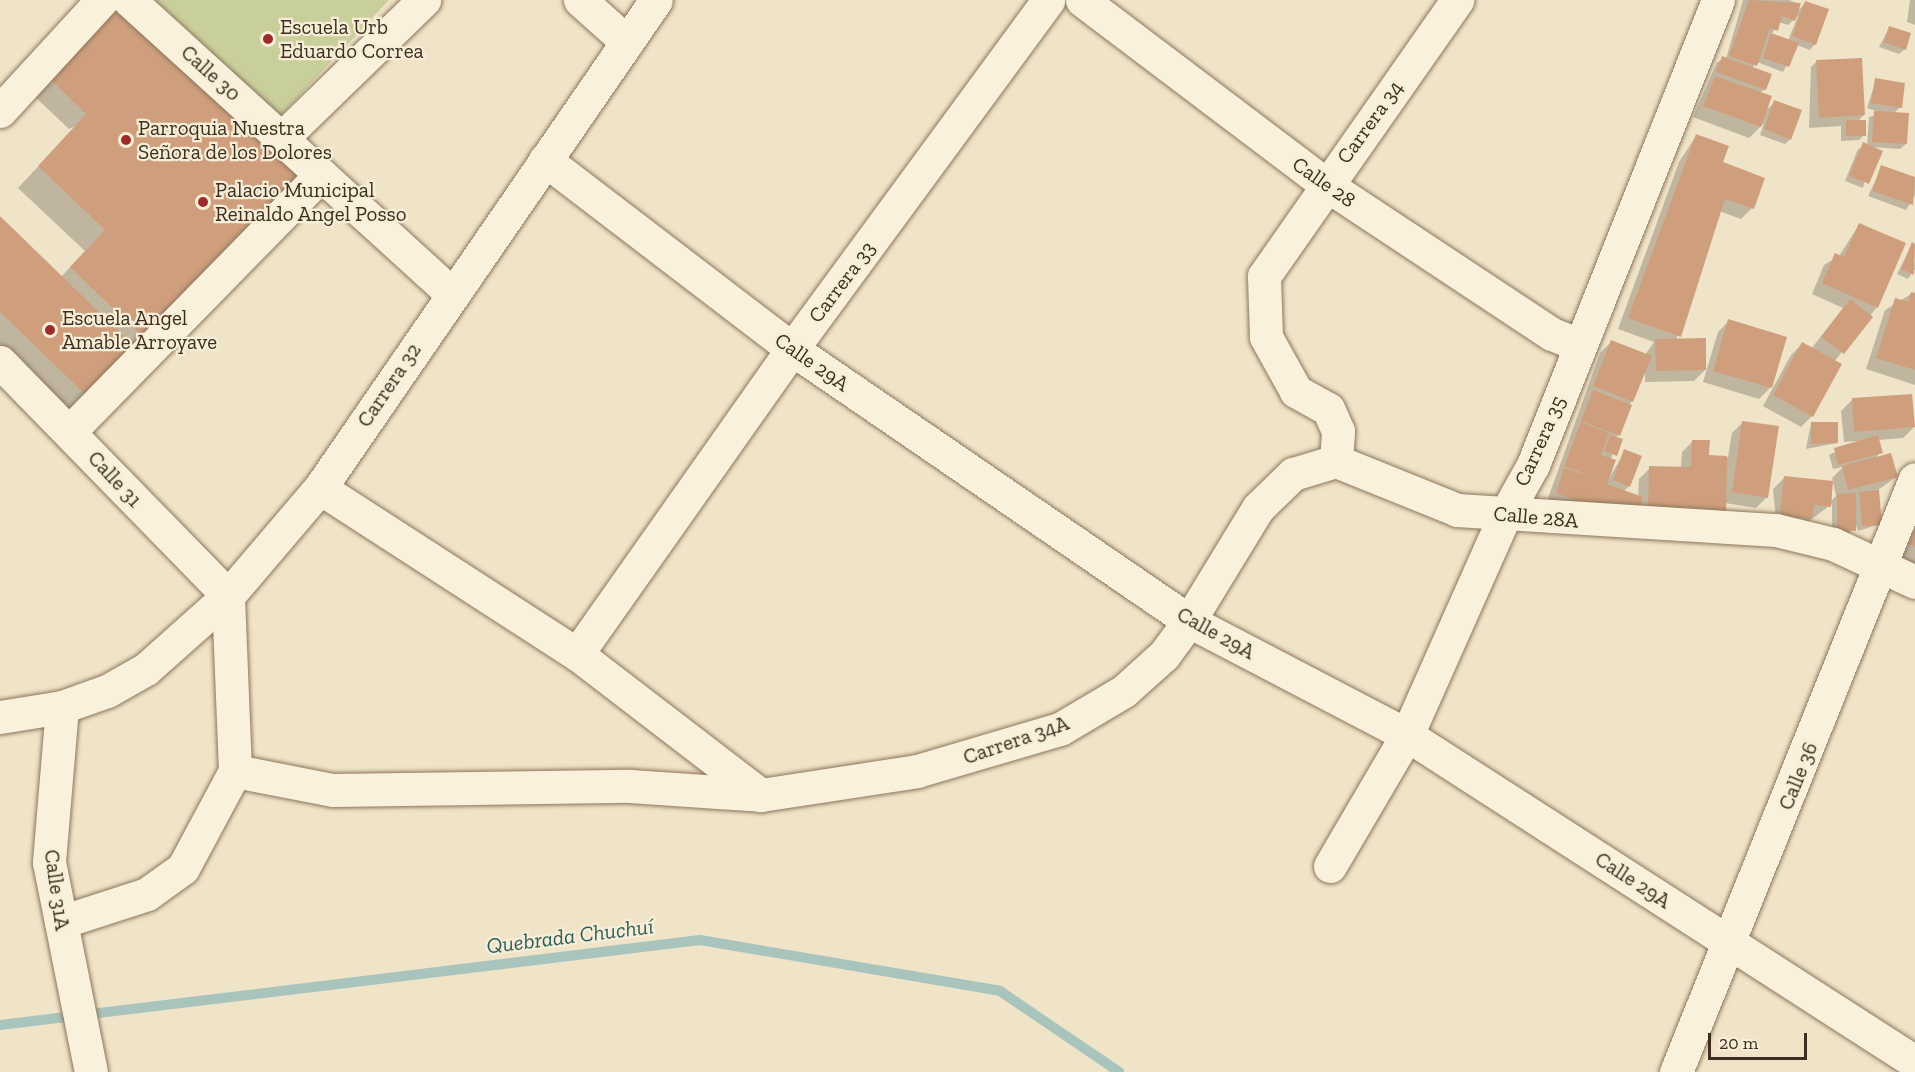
<!DOCTYPE html>
<html>
<head>
<meta charset="utf-8">
<style>
	body { margin:0 }
	#map { position:relative; width:1915px; height:1072px; overflow:hidden; background:#f0e4c8; font-family:"Zilla Slab",serif }
	div>[style] { position:absolute }
	[style*='--x'] { left:calc(var(--x)*1px); top:calc(var(--y)*1px); width:calc(var(--w)*1px); rotate:calc(var(--a)*1deg) }
	.green>* { inset:0; background:#c9cf9b }
	.shadow>* { inset:0; background:#0003 }
	.stream>* { height:10px; margin:-5px; padding:0 5px; transform-origin:5px; border-radius:5px; background:#a9c4bc }
	.building>* { inset:0; background:#cf9f7d }
	.roads { filter:drop-shadow(0 0 2px #8d765c) drop-shadow(0 0 2px #8d765c) }
	.minor>* { height:33px; margin:-16.5px; padding:0 16.5px; transform-origin:16.5px; border-radius:16.5px; background:#faf1dc }
	.dots>* { width:16px; height:16px; translate:-50% -50%; box-sizing:border-box; border:3px solid #f7eed8; border-radius:50% }
	span { translate:-50% -50%; white-space:nowrap; text-align:center; line-height:1.15; -webkit-text-stroke:4.5px #f7eed8; paint-order:stroke }
	.poi-label { font-size:21px; color:#3d2e20 }
	.left { translate:0 -50%; text-align:left }
	.street-label { font-size:21px; color:#3d2e20 }
	.water-label { font-size:22px; color:#2f5d5a; font-style:italic }
	.scale { position:absolute; left:1708px; top:1033px; width:99px; height:27px; box-sizing:border-box; border:3px solid #3d2e20; border-top:0; padding-left:8px; font-size:18px; line-height:21px; white-space:nowrap; color:#3d2e20; -webkit-text-stroke:4px #f7eed8; paint-order:stroke }
</style>
</head>
<body>
<div id="map">
	<div class="green">
		<i style="clip-path:polygon(155px 0,389px 0,280px 116px)"></i>
	</div>
	<div class="shadow">
		<i style="clip-path:polygon(evenodd,1743px 0,1789px 0,1799px 4px,1796px 12px,1806px 3px,1815px 44px,1810px 50px,1797px 45px,1783px 72px,1757px 62px,1752px 68px,1765px 89px,1760px 93px,1766px 110px,1775px 102px,1790px 139px,1785px 144px,1760px 135px,1764px 123px,1749px 138px,1693px 117px,1717px 62px,1726px 59px,1743px 0,1798px 16px,1788px 41px,1771px 35px,1779px 22px,1788px 25px,1798px 16px)"></i>
		<i style="clip-path:polygon(1910px 0,1915px 0,1915px 25px,1907px 22px)"></i>
		<i style="clip-path:polygon(119px 1px,300px 174px,67px 418px,0 353px,0 218px,61px 277px,85px 251px,18px 188px,76px 126px,69px 129px,31px 93px)"></i>
		<i style="clip-path:polygon(1889px 28px,1905px 49px,1899px 54px,1879px 47px)"></i>
		<i style="clip-path:polygon(1817px 61px,1864px 115px,1857px 122px,1864px 135px,1859px 140px,1841px 141px,1841px 126px,1809px 128px,1811px 67px)"></i>
		<i style="clip-path:polygon(1876px 80px,1900px 107px,1894px 113px,1906px 144px,1900px 149px,1872px 147px,1863px 188px,1845px 181px,1858px 149px,1867px 146px,1869px 117px,1882px 113px,1867px 108px)"></i>
		<i style="clip-path:polygon(1696px 136px,1721px 163px,1763px 178px,1752px 208px,1741px 219px,1719px 211px,1676px 340px,1705px 370px,1694px 381px,1645px 382px,1645px 368px,1616px 439px,1605px 485px,1625px 451px,1629px 486px,1624px 491px,1638px 497px,1639px 479px,1650px 468px,1681px 469px,1682px 452px,1693px 441px,1708px 456px,1728px 457px,1732px 433px,1743px 422px,1767px 497px,1756px 508px,1725px 503px,1724px 516px,1546px 504px,1600px 353px,1611px 342px,1645px 355px,1654px 342px,1618px 329px,1679px 162px)"></i>
		<i style="clip-path:polygon(1882px 167px,1915px 178px,1915px 195px,1906px 210px,1868px 196px)"></i>
		<i style="clip-path:polygon(1859px 225px,1877px 307px,1834px 362px,1812px 416px,1801px 427px,1763px 406px,1791px 355px,1802px 344px,1811px 349px,1843px 308px,1812px 294px,1824px 265px,1839px 256px)"></i>
		<i style="clip-path:polygon(1912px 244px,1915px 269px,1908px 279px,1897px 274px)"></i>
		<i style="clip-path:polygon(1911px 294px,1915px 295px,1915px 385px,1866px 369px,1885px 310px)"></i>
		<i style="clip-path:polygon(1729px 321px,1770px 388px,1759px 399px,1703px 382px,1718px 332px)"></i>
		<i style="clip-path:polygon(1852px 400px,1914px 427px,1903px 438px,1878px 440px,1881px 452px,1874px 459px,1896px 477px,1878px 490px,1880px 524px,1858px 531px,1855px 522px,1849px 535px,1832px 535px,1832px 504px,1805px 524px,1776px 520px,1773px 489px,1784px 478px,1830px 502px,1836px 496px,1832px 478px,1843px 467px,1833px 469px,1829px 455px,1857px 441px,1844px 442px,1841px 411px)"></i>
		<i style="clip-path:polygon(1811px 423px,1837px 443px,1806px 449px)"></i>
		<i style="clip-path:polygon(1915px 525px,1915px 564px,1899px 555px)"></i>
	</div>
	<div class="stream">
		<i style="--x:0;--y:1025;--w:705;--a:-6.92"></i>
		<i style="--x:700;--y:940;--w:304;--a:9.6"></i>
		<i style="--x:1000;--y:991;--w:144;--a:34.2"></i>
	</div>
	<div class="building">
		<i style="clip-path:polygon(118px 0,302px 174px,146px 340px,70px 267px,105px 230px,38px 166px,86px 114px,47px 76px)"></i>
		<i style="clip-path:polygon(1749px 0,1801px 3px,1795px 21px,1782px 16px,1778px 31px,1770px 28px,1757px 66px,1729px 56px)"></i>
		<i style="clip-path:polygon(1805px 1px,1829px 9px,1816px 45px,1792px 36px)"></i>
		<i style="clip-path:polygon(1889px 26px,1911px 33px,1906px 50px,1884px 42px)"></i>
		<i style="clip-path:polygon(1771px 33px,1799px 43px,1789px 67px,1763px 58px)"></i>
		<i style="clip-path:polygon(1722px 56px,1772px 74px,1766px 90px,1716px 72px)"></i>
		<i style="clip-path:polygon(1862px 58px,1865px 115px,1819px 118px,1816px 60px)"></i>
		<i style="clip-path:polygon(1715px 76px,1772px 96px,1761px 127px,1703px 106px)"></i>
		<i style="clip-path:polygon(1875px 78px,1905px 83px,1902px 108px,1871px 103px)"></i>
		<i style="clip-path:polygon(1774px 100px,1802px 110px,1791px 140px,1764px 129px)"></i>
		<i style="clip-path:polygon(1874px 111px,1909px 113px,1907px 144px,1872px 142px)"></i>
		<i style="clip-path:polygon(1846px 120px,1866px 120px,1866px 136px,1846px 136px)"></i>
		<i style="clip-path:polygon(1696px 134px,1729px 146px,1723px 162px,1765px 178px,1754px 209px,1725px 199px,1681px 337px,1628px 318px)"></i>
		<i style="clip-path:polygon(1863px 142px,1883px 151px,1869px 184px,1849px 176px)"></i>
		<i style="clip-path:polygon(1881px 165px,1915px 177px,1913px 205px,1872px 191px)"></i>
		<i style="clip-path:polygon(0 216px,136px 348px,89px 398px,0 312px)"></i>
		<i style="clip-path:polygon(1859px 223px,1906px 243px,1878px 308px,1822px 283px,1835px 253px,1844px 257px)"></i>
		<i style="clip-path:polygon(1912px 242px,1915px 244px,1914px 275px,1901px 269px)"></i>
		<i style="clip-path:polygon(1911px 292px,1915px 293px,1915px 370px,1876px 358px,1895px 298px,1908px 302px)"></i>
		<i style="clip-path:polygon(1850px 299px,1873px 317px,1844px 354px,1821px 337px)"></i>
		<i style="clip-path:polygon(1728px 319px,1787px 337px,1772px 388px,1713px 371px)"></i>
		<i style="clip-path:polygon(1706px 338px,1706px 370px,1656px 371px,1655px 339px)"></i>
		<i style="clip-path:polygon(1611px 340px,1652px 356px,1633px 402px,1593px 386px)"></i>
		<i style="clip-path:polygon(1802px 342px,1842px 364px,1813px 417px,1773px 395px)"></i>
		<i style="clip-path:polygon(1593px 390px,1632px 405px,1620px 436px,1581px 421px)"></i>
		<i style="clip-path:polygon(1912px 394px,1915px 427px,1854px 432px,1852px 398px)"></i>
		<i style="clip-path:polygon(1742px 421px,1779px 426px,1768px 498px,1732px 492px)"></i>
		<i style="clip-path:polygon(1581px 422px,1609px 433px,1601px 455px,1616px 460px,1607px 484px,1643px 497px,1634px 522px,1556px 493px,1564px 468px,1594px 477px,1564px 466px)"></i>
		<i style="clip-path:polygon(1811px 422px,1838px 422px,1838px 443px,1811px 444px)"></i>
		<i style="clip-path:polygon(1610px 435px,1623px 439px,1617px 456px,1604px 451px)"></i>
		<i style="clip-path:polygon(1878px 435px,1883px 453px,1838px 465px,1834px 448px)"></i>
		<i style="clip-path:polygon(1692px 440px,1710px 440px,1709px 455px,1727px 456px,1726px 517px,1648px 515px,1649px 466px,1691px 467px)"></i>
		<i style="clip-path:polygon(1624px 449px,1642px 456px,1630px 487px,1613px 480px)"></i>
		<i style="clip-path:polygon(1891px 453px,1898px 477px,1848px 490px,1842px 466px)"></i>
		<i style="clip-path:polygon(1784px 476px,1833px 481px,1831px 507px,1814px 505px,1812px 519px,1780px 515px)"></i>
		<i style="clip-path:polygon(1879px 490px,1882px 525px,1862px 526px,1859px 492px)"></i>
		<i style="clip-path:polygon(1856px 493px,1856px 531px,1837px 530px,1837px 494px)"></i>
		<i style="clip-path:polygon(1915px 532px,1915px 547px,1909px 544px)"></i>
	</div>
	<div class="roads">
		<div class="minor">
			<i style="--x:129;--y:0;--w:437;--a:42.3"></i>
			<i style="--x:580;--y:0;--w:63;--a:41.8"></i>
			<i style="--x:1082;--y:0;--w:305;--a:37.1"></i>
			<i style="--x:1325;--y:184;--w:272;--a:33.5"></i>
			<i style="--x:1552;--y:334;--w:29;--a:22"></i>
			<i style="--x:0;--y:111;--w:151;--a:-47.4"></i>
			<i style="--x:283;--y:137;--w:197;--a:-44.2"></i>
			<i style="--x:545;--y:160;--w:311;--a:37.4"></i>
			<i style="--x:792;--y:349;--w:481;--a:34.4"></i>
			<i style="--x:1189;--y:621;--w:246;--a:27.6"></i>
			<i style="--x:1407;--y:735;--w:604;--a:32.77"></i>
			<i style="--x:0;--y:362;--w:327;--a:45.7"></i>
			<i style="--x:70;--y:431;--w:359;--a:-45.6"></i>
			<i style="--x:1336;--y:461;--w:131;--a:22"></i>
			<i style="--x:1457;--y:510;--w:320;--a:3.6"></i>
			<i style="--x:1776;--y:530;--w:59;--a:13.8"></i>
			<i style="--x:1833;--y:544;--w:90;--a:24.9"></i>
			<i style="--x:1336;--y:461;--w:30;--a:-86"></i>
			<i style="--x:1338;--y:431;--w:24;--a:-114"></i>
			<i style="--x:1328;--y:409;--w:37;--a:-151"></i>
			<i style="--x:1296;--y:391;--w:62;--a:-119.1"></i>
			<i style="--x:1266;--y:337;--w:61;--a:-91.9"></i>
			<i style="--x:1264;--y:276;--w:337;--a:-55"></i>
			<i style="--x:320;--y:488;--w:306;--a:32.9"></i>
			<i style="--x:577;--y:654;--w:232;--a:37.5"></i>
			<i style="--x:577;--y:654;--w:373;--a:-54.8"></i>
			<i style="--x:792;--y:349;--w:433;--a:-53.7"></i>
			<i style="--x:62;--y:707;--w:156;--a:94.8"></i>
			<i style="--x:49;--y:862;--w:214;--a:78.7"></i>
			<i style="--x:0;--y:717;--w:63;--a:-9.2"></i>
			<i style="--x:62;--y:707;--w:48;--a:-19.6"></i>
			<i style="--x:107;--y:691;--w:45;--a:-29.4"></i>
			<i style="--x:146;--y:669;--w:110;--a:-41.7"></i>
			<i style="--x:228;--y:596;--w:142;--a:-49.6"></i>
			<i style="--x:320;--y:488;--w:592;--a:-55.45"></i>
			<i style="--x:235;--y:771;--w:100;--a:11"></i>
			<i style="--x:333;--y:790;--w:297;--a:-0.8"></i>
			<i style="--x:630;--y:786;--w:131;--a:3.9"></i>
			<i style="--x:761;--y:795;--w:158;--a:-8.7"></i>
			<i style="--x:917;--y:771;--w:149;--a:-16.4"></i>
			<i style="--x:1060;--y:729;--w:74;--a:-30.7"></i>
			<i style="--x:1124;--y:691;--w:54;--a:-42"></i>
			<i style="--x:1164;--y:655;--w:42;--a:-53.7"></i>
			<i style="--x:1189;--y:621;--w:132;--a:-58.6"></i>
			<i style="--x:1258;--y:508;--w:49;--a:-44.2"></i>
			<i style="--x:1293;--y:474;--w:45;--a:-16.8"></i>
			<i style="--x:1330;--y:866;--w:152;--a:-59.6"></i>
			<i style="--x:1407;--y:735;--w:241;--a:-66"></i>
			<i style="--x:1505;--y:515;--w:57;--a:-60.8"></i>
			<i style="--x:1533;--y:465;--w:500;--a:-68.3"></i>
			<i style="--x:61;--y:922;--w:90;--a:-18"></i>
			<i style="--x:147;--y:894;--w:44;--a:-35.8"></i>
			<i style="--x:183;--y:868;--w:110;--a:-61.8"></i>
			<i style="--x:235;--y:771;--w:175;--a:-92.3"></i>
			<i style="--x:1676;--y:1072;--w:639;--a:-68.05"></i>
		</div>
	</div>
	<div class="dots">
		<i style="left:268px;top:39px;background:#9e2a2b"></i>
		<i style="left:126px;top:140px;background:#9e2a2b"></i>
		<i style="left:203px;top:202px;background:#9e2a2b"></i>
		<i style="left:50px;top:330px;background:#9e2a2b"></i>
	</div>
	<div class="poi-label">
		<span class="left" style="left:280px;top:39px">Escuela Urb<br>Eduardo Correa</span>
		<span class="left" style="left:138px;top:140px">Parroquia Nuestra<br>Señora de los Dolores</span>
		<span class="left" style="left:215px;top:202px">Palacio Municipal<br>Reinaldo Angel Posso</span>
		<span class="left" style="left:62px;top:330px">Escuela Angel<br>Amable Arroyave</span>
	</div>
	<div class="street-label">
		<span style="left:211px;top:73px;rotate:42deg">Calle 30</span>
		<span style="left:1370px;top:122px;rotate:-54deg">Carrera 34</span>
		<span style="left:1324px;top:182px;rotate:35deg">Calle 28</span>
		<span style="left:842px;top:282px;rotate:-53deg">Carrera 33</span>
		<span style="left:812px;top:362px;rotate:35deg">Calle 29A</span>
		<span style="left:389px;top:385px;rotate:-56deg">Carrera 32</span>
		<span style="left:1540px;top:441px;rotate:-66deg">Carrera 35</span>
		<span style="left:115px;top:479px;rotate:47deg">Calle 31</span>
		<span style="left:1536px;top:517px;rotate:5deg">Calle 28A</span>
		<span style="left:1216px;top:633px;rotate:29deg">Calle 29A</span>
		<span style="left:1016px;top:740px;rotate:-19deg">Carrera 34A</span>
		<span style="left:1798px;top:776px;rotate:-68deg">Calle 36</span>
		<span style="left:1633px;top:880px;rotate:33deg">Calle 29A</span>
		<span style="left:57px;top:890px;rotate:82deg">Calle 31A</span>
	</div>
	<div class="water-label">
		<span style="left:570px;top:936px;rotate:-7deg">Quebrada Chuchuí</span>
	</div>
	<div class="scale">20 m</div>
</div>
</body>
</html>
